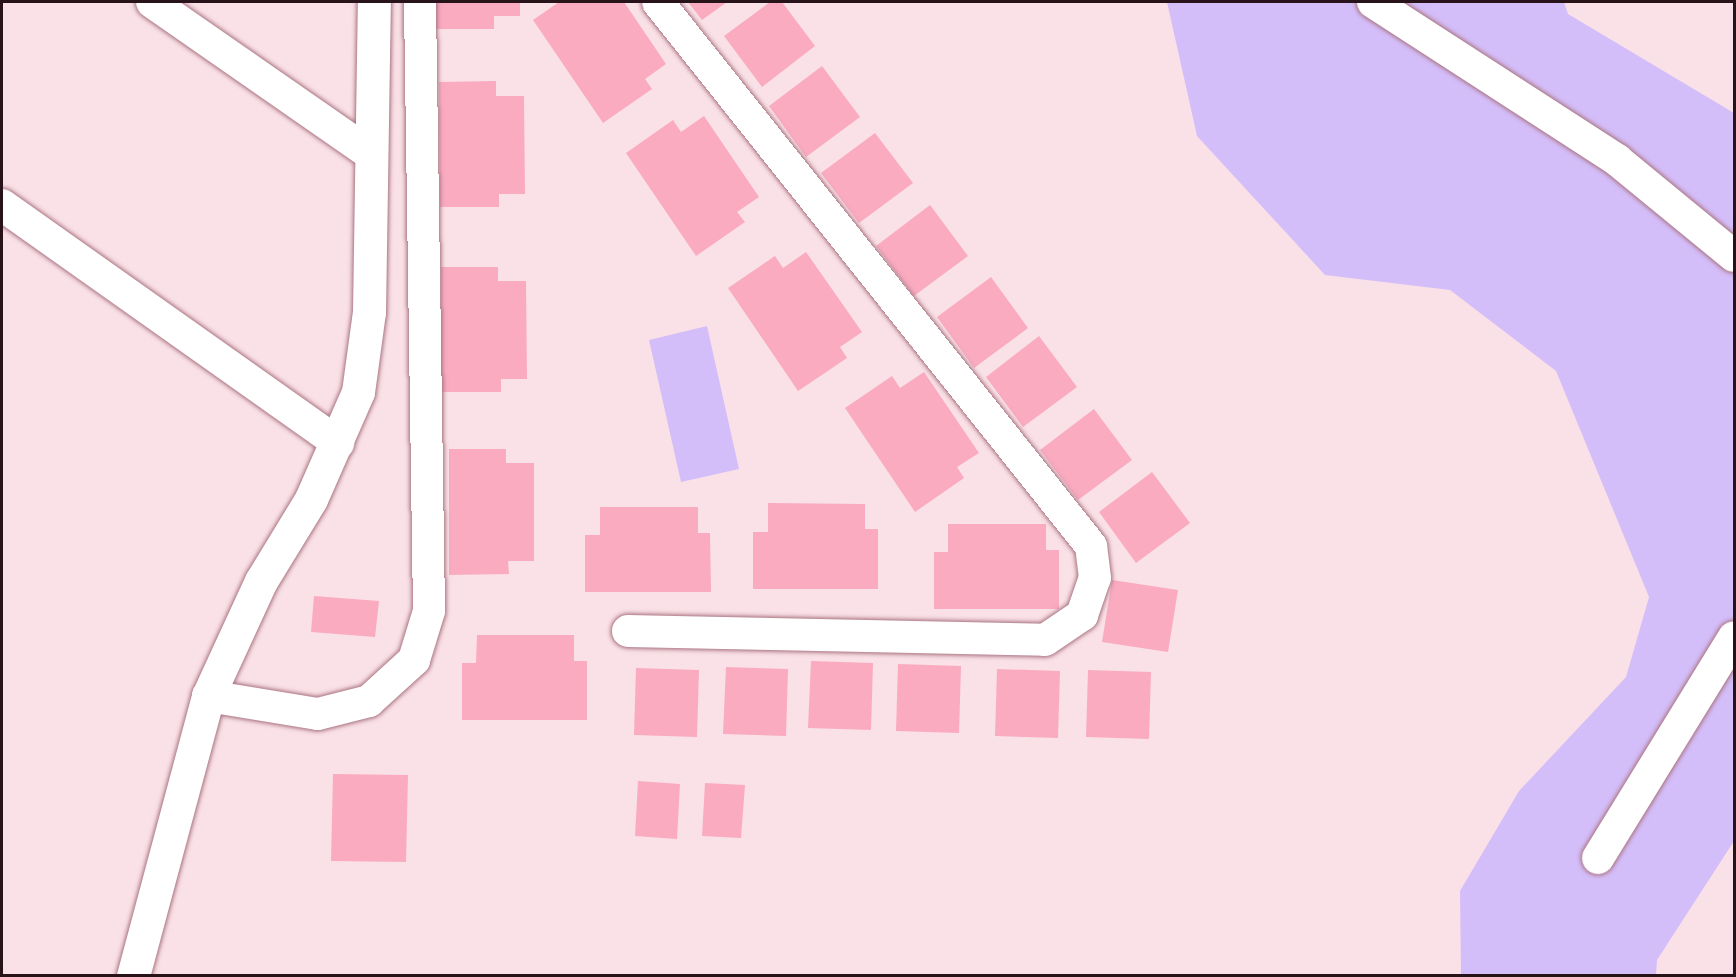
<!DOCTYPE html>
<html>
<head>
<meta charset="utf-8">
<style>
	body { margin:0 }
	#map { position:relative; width:1736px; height:977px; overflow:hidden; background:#fae1e7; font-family:Inter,sans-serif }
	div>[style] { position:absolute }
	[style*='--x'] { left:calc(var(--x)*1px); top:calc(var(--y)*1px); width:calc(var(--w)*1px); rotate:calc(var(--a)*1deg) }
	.green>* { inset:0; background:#d4bef9 }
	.building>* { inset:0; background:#faabc0 }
	.roads { filter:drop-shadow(0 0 2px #aa7482) drop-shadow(0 0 2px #aa7482) }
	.minor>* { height:32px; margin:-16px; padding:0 16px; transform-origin:16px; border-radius:16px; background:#fff }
	.tertiary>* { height:33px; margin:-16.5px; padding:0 16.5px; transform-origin:16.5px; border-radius:16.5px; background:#fff }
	span { translate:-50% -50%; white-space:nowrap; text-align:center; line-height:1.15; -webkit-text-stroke:4.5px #fff2f5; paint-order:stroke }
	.frame { position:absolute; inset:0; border:3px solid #271319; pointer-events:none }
</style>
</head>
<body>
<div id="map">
	<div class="green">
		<i style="clip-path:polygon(1167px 2px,1564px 2px,1568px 14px,1734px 113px,1734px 841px,1657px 960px,1656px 975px,1461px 975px,1460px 891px,1519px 791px,1626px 677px,1649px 597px,1556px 371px,1450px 290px,1325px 275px,1197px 136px)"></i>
		<i style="clip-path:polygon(707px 326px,739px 469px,681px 482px,649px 340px)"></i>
	</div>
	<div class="building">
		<i style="clip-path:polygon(435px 2px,520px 2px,520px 16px,494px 16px,494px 29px,435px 29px)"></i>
		<i style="clip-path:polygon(559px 2px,624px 2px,666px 64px,645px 79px,652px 89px,603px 123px,533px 20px)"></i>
		<i style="clip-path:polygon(688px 2px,727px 2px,702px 20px)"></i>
		<i style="clip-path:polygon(770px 2px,782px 2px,815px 46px,762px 87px,724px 36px)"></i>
		<i style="clip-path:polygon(822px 66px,860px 117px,806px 157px,769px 106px)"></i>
		<i style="clip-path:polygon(496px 81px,496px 96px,524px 96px,525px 194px,499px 194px,499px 207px,440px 207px,439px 82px)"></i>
		<i style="clip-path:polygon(704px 116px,759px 197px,737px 212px,745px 222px,696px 256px,626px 153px,673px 120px,681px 132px)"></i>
		<i style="clip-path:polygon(875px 133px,913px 183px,859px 223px,821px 173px)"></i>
		<i style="clip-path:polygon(930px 205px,968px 256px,914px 296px,876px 246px)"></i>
		<i style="clip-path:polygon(806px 252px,862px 332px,840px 347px,847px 358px,798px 391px,728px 288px,775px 256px,783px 268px)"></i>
		<i style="clip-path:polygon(441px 267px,498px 267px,498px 281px,526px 281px,527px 379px,501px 379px,501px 392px,441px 392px)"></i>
		<i style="clip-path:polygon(991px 277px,1028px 328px,974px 368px,937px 317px)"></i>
		<i style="clip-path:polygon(1039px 336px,1077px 387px,1023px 427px,986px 377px)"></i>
		<i style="clip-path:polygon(924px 372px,979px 453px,957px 467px,964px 478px,915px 512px,845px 408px,892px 376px,900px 388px)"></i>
		<i style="clip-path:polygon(1094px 409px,1132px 460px,1078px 500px,1040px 450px)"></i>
		<i style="clip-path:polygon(449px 449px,506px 449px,506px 463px,534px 463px,534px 561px,508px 561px,509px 574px,449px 575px)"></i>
		<i style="clip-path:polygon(1152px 472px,1190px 523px,1136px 563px,1099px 512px)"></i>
		<i style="clip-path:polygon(768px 503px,865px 504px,865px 529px,878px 529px,878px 589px,753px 589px,753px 532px,768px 532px)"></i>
		<i style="clip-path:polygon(600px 507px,698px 507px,698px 533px,710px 533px,711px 592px,585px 592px,585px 535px,600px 535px)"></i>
		<i style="clip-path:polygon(948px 524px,1046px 524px,1046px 550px,1059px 550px,1059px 609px,934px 609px,934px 552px,948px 552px)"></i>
		<i style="clip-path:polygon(1112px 580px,1178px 590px,1168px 652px,1102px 642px)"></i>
		<i style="clip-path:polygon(314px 596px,379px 601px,375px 637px,311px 632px)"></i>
		<i style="clip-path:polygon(477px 635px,574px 635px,574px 661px,587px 661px,587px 720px,462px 720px,462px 663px,476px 663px)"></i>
		<i style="clip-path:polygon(811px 661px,873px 663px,871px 730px,808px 728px)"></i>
		<i style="clip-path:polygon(898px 664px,961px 666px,959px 733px,896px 731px)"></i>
		<i style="clip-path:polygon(726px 667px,788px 669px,786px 736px,723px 734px)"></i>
		<i style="clip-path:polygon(636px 668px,699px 670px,697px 737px,634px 735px)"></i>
		<i style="clip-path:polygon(997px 669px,1060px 671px,1058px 738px,995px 736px)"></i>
		<i style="clip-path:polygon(1088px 670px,1151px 672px,1149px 739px,1086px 737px)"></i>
		<i style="clip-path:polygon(333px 774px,408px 775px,406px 862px,331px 861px)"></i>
		<i style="clip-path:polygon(638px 781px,680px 784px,677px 839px,635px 836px)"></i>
		<i style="clip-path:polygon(705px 783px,745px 785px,741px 838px,702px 836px)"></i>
	</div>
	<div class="roads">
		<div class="minor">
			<i style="--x:152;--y:2;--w:267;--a:34.8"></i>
			<i style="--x:1373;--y:2;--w:291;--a:32.9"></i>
			<i style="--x:1617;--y:160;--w:151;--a:39.4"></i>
			<i style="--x:2;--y:205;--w:412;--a:35.3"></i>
			<i style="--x:628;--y:631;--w:417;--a:1.2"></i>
			<i style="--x:1045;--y:640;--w:45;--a:-34"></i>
			<i style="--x:1082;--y:615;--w:39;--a:-71"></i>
			<i style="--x:1095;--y:578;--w:32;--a:-97"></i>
			<i style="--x:1091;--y:546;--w:695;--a:-128.52"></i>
			<i style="--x:208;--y:696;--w:111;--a:9.3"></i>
			<i style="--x:318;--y:714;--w:53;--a:-14.3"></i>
			<i style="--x:369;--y:701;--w:61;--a:-42.3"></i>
			<i style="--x:414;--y:660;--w:51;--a:-73"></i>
			<i style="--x:429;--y:611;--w:609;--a:-90.85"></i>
			<i style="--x:1598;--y:858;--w:259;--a:-58.4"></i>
		</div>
		<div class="tertiary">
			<i style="--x:133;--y:976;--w:290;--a:-75"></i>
			<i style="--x:208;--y:696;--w:127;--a:-65.3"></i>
			<i style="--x:261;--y:581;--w:96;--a:-58.6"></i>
			<i style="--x:311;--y:499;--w:117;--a:-66.3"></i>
			<i style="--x:358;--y:392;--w:81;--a:-82.2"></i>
			<i style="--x:369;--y:312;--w:310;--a:-89.1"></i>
		</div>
	</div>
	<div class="frame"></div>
</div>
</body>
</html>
